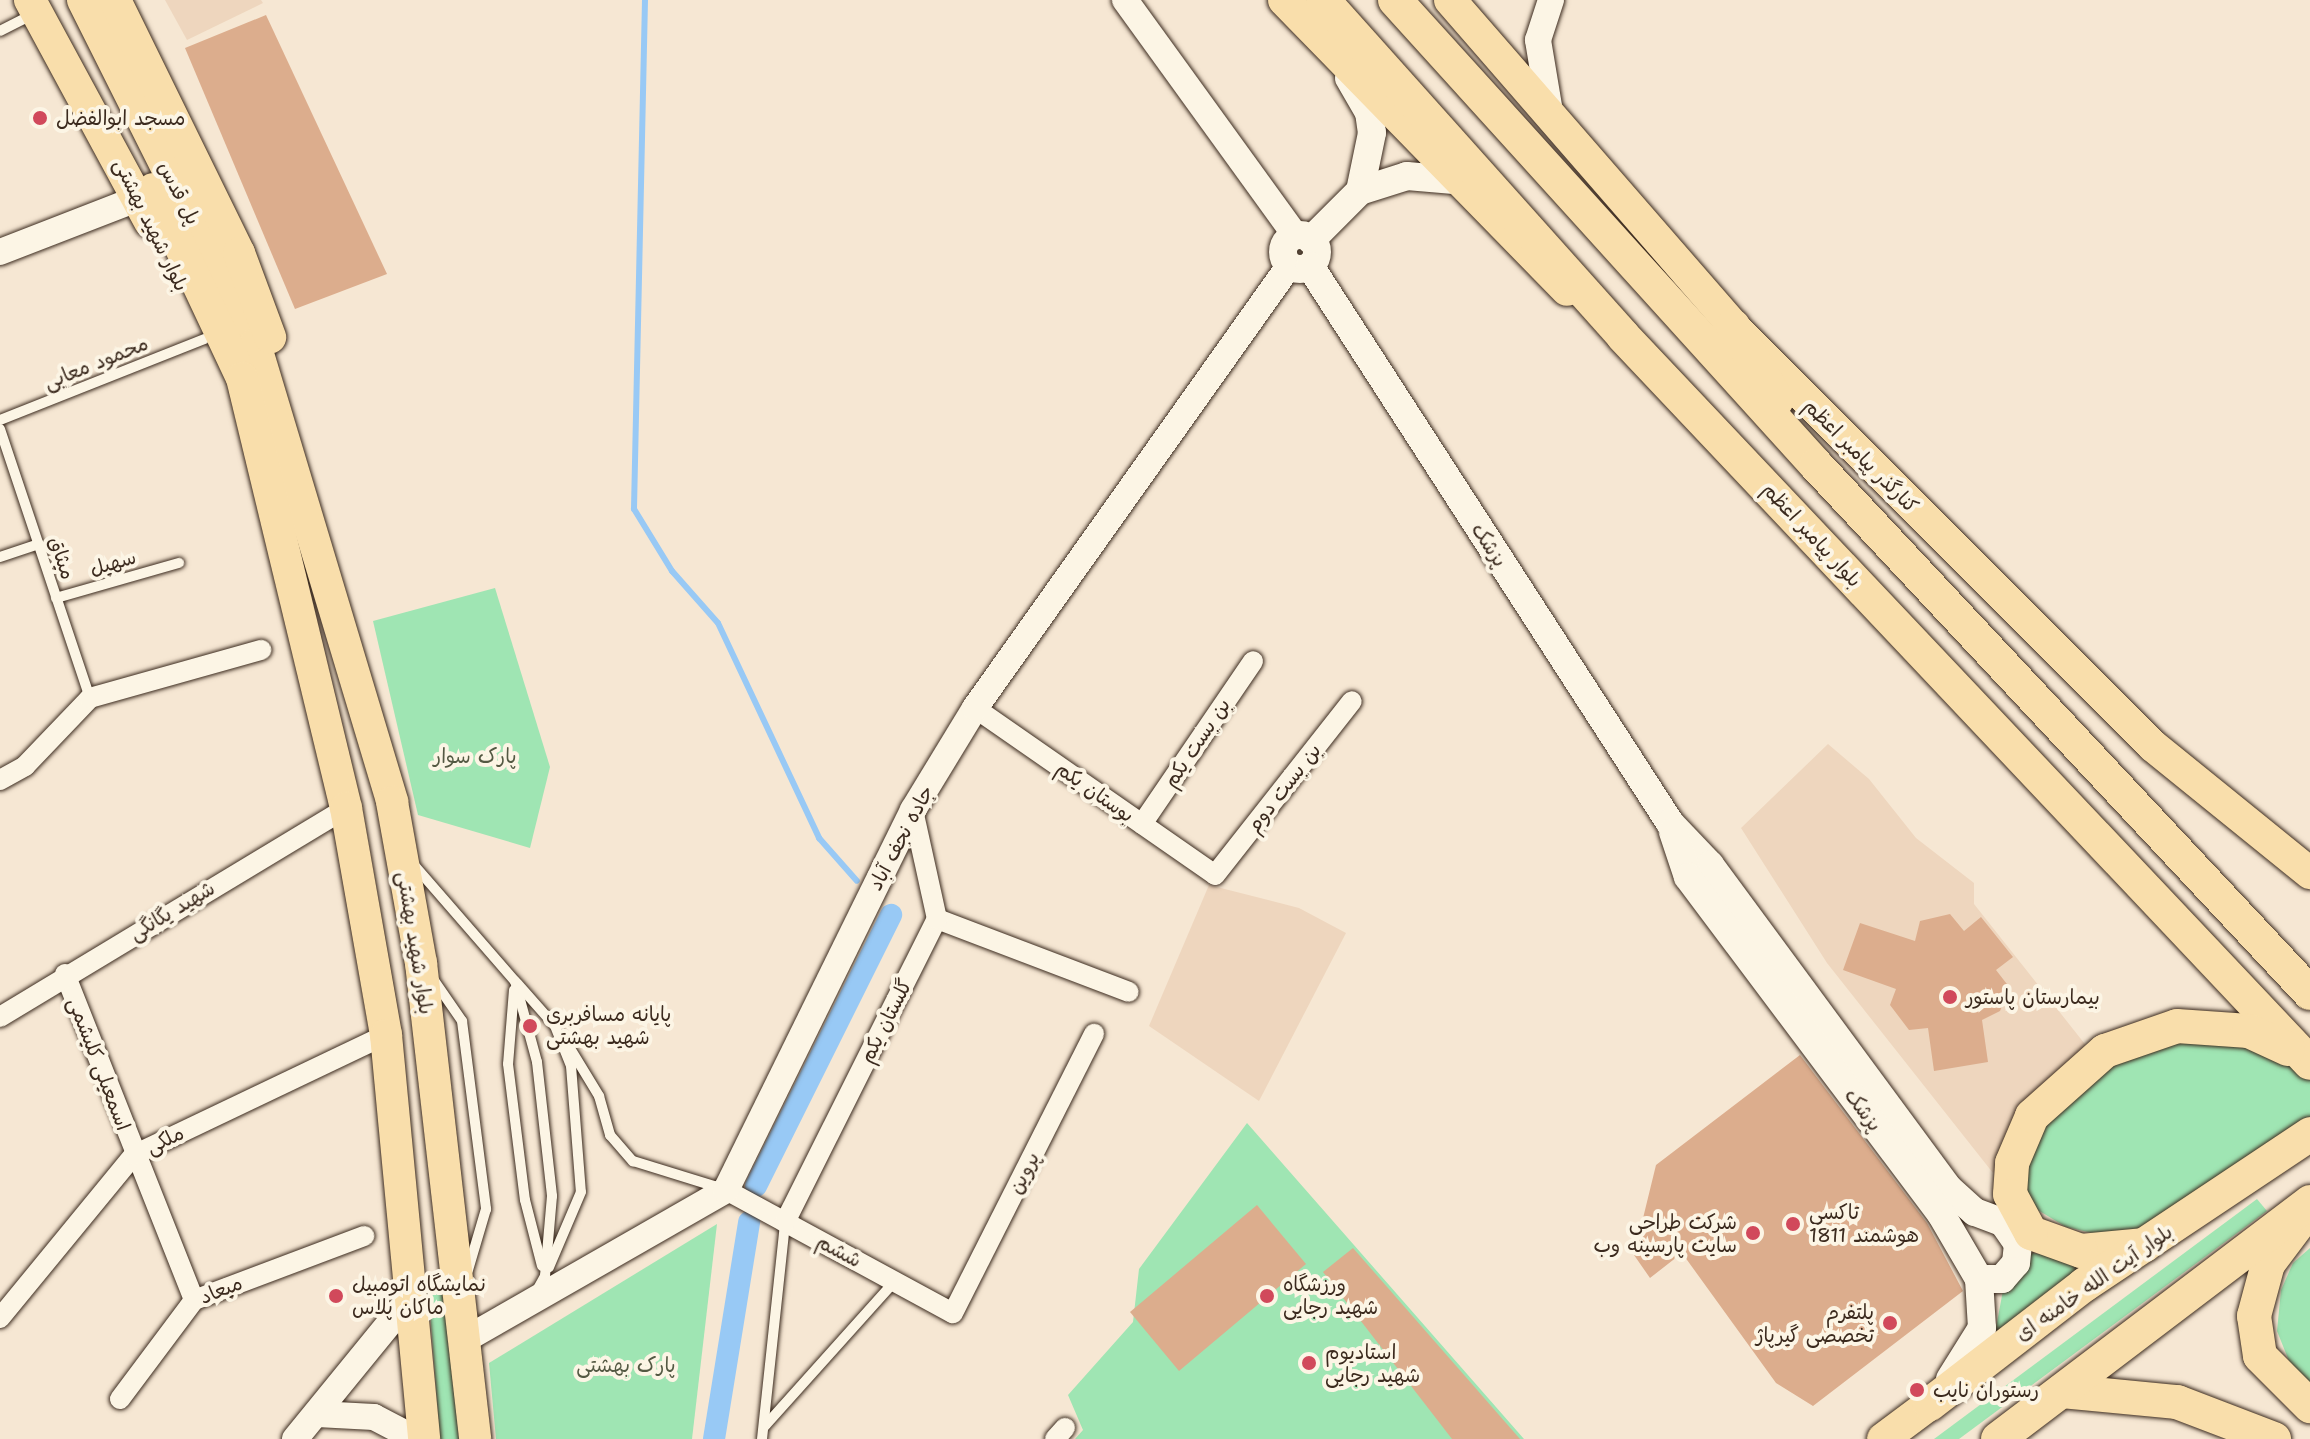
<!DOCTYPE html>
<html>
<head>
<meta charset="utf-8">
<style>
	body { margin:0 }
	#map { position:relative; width:2310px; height:1439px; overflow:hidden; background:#f6e7d3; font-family:"Shantell Sans","Playpen Sans Arabic",sans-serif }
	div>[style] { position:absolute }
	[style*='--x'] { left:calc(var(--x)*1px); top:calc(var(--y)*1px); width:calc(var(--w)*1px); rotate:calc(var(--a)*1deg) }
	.built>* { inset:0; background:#eed6be }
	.green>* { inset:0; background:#9fe5b3 }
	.stream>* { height:6px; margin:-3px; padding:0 3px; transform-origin:3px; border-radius:3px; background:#98c9f5 }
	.canal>* { height:22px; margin:-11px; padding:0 11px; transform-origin:11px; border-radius:11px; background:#98c9f5 }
	.building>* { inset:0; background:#dcad8d }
	.roads { filter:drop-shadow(0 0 2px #3b2a1e) drop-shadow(0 0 2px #3b2a1e) }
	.service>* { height:10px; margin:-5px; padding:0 5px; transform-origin:5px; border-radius:5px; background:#fcf5e5 }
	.minor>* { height:20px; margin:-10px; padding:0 10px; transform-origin:10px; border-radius:10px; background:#fcf5e5 }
	.tertiary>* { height:26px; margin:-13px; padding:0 13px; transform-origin:13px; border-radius:13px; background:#fcf5e5 }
	.secondary>* { height:28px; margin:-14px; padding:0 14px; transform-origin:14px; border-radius:14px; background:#fcf5e5 }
	.secondary>.ring { margin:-14px; padding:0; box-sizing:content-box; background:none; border:28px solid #fcf5e5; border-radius:50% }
	.primary>* { height:32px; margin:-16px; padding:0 16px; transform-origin:16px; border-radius:16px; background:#f9deab }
	.trunk>* { height:34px; margin:-17px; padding:0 17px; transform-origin:17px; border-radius:17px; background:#f9deab }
	.dots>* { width:22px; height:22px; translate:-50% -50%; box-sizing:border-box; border:4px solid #fcf5e5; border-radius:50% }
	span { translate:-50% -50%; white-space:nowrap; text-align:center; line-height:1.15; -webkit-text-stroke:8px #fcf5e5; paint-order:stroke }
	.poi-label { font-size:20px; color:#3b2a1e }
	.left { translate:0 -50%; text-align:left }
	.right { translate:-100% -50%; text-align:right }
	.street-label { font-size:20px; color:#3b2a1e }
	.park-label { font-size:20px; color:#545943 }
</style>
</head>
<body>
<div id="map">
	<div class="built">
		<i style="clip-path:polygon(165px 0,261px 0,263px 3px,187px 40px)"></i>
		<i style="clip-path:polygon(1828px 744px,1869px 779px,1916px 838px,1974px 883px,1974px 904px,2092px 1053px,1993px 1173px,1827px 963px,1741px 828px)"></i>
		<i style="clip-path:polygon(1209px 885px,1299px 908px,1346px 933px,1259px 1101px,1149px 1026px)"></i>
	</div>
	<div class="green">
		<i style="clip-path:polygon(495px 588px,550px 767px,530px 848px,418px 815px,373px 621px)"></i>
		<i style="clip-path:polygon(2177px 1026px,2310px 1067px,2310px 1134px,2145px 1245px,2066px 1227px,2011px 1194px,2032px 1116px)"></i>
		<i style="clip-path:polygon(1247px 1123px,1524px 1439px,1075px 1439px,1083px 1430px,1068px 1395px,1133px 1322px,1139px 1269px)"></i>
		<i style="clip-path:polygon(2257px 1199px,2267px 1211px,1959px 1439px,1934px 1439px)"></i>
		<i style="clip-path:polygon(717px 1224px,692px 1439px,496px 1439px,489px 1363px)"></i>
		<i style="clip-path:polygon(2310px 1248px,2310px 1383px,2291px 1366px,2277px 1331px,2281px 1290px,2293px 1263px)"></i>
		<i style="clip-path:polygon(2032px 1253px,2101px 1262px,1995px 1333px,2004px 1285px)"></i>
		<i style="clip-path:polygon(444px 1272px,459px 1439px,440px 1439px,427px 1273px)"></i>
	</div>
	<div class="stream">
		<i style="--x:645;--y:0;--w:509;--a:91.24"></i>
		<i style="--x:634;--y:509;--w:73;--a:58.5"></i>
		<i style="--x:672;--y:571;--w:69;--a:48.5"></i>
		<i style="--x:718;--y:623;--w:238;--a:64.8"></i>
		<i style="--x:819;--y:838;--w:57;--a:48.5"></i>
		<i style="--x:886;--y:909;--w:8;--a:50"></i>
	</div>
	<div class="canal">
		<i style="--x:756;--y:1186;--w:303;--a:-63.5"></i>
		<i style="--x:714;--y:1439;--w:220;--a:-80.8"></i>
	</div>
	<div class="building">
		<i style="clip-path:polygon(266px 15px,387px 274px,295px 309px,185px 48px)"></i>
		<i style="clip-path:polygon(1950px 914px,1964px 931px,1981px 917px,2013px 957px,1996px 970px,2010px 988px,2000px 1011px,1982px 1020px,1988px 1062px,1934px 1071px,1928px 1028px,1909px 1030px,1890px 1005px,1896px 989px,1843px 970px,1860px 923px,1915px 941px,1920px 921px)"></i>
		<i style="clip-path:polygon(1800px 1055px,1927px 1223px,1963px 1291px,1813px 1406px,1776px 1383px,1682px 1253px,1650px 1278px,1634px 1255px,1656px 1165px)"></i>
		<i style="clip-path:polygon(1257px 1205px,1306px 1264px,1179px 1371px,1130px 1312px)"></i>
		<i style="clip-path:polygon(1353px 1248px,1520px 1439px,1452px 1439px,1323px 1272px)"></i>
	</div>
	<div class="roads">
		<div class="service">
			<i style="--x:0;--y:31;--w:37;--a:-27"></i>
			<i style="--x:0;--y:420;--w:220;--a:-21.6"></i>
			<i style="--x:0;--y:429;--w:284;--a:71.5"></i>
			<i style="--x:0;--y:557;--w:41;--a:-18.4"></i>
			<i style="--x:56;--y:598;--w:128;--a:-15.9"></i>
			<i style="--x:414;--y:865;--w:154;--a:49"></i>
			<i style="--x:515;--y:981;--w:84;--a:74.8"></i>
			<i style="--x:537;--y:1062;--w:135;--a:83.6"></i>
			<i style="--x:552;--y:1196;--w:80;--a:95"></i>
			<i style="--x:545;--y:1276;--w:18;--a:119"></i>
			<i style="--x:431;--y:976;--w:55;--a:55.4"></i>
			<i style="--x:462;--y:1021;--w:190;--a:82.7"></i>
			<i style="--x:486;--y:1209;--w:64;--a:106.4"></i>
			<i style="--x:517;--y:983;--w:57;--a:48.5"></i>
			<i style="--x:555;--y:1026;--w:43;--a:68.2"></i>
			<i style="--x:571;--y:1066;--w:126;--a:85.5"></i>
			<i style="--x:581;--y:1192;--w:82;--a:113.1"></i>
			<i style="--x:514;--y:990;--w:74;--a:94.6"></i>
			<i style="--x:508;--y:1064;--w:137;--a:82.9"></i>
			<i style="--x:525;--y:1200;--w:68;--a:75.6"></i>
			<i style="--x:565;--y:1040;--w:66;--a:58.7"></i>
			<i style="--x:599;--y:1096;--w:41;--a:74.2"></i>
			<i style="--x:610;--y:1135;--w:35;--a:49"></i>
			<i style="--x:633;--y:1161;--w:91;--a:17.2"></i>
			<i style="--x:764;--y:1427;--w:196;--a:-48.1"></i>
			<i style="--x:762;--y:1439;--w:218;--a:-83.9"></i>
		</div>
		<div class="minor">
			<i style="--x:975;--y:708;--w:292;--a:34.8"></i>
			<i style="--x:1215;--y:875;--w:221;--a:-51.8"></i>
			<i style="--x:0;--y:780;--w:29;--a:-29"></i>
			<i style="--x:25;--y:766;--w:94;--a:-46.3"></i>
			<i style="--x:90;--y:698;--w:178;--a:-15.7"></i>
			<i style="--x:1142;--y:824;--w:197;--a:-55.7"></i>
			<i style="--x:937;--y:919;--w:205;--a:20.8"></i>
			<i style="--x:65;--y:974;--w:351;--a:68.4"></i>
			<i style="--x:0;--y:1017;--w:404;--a:-31.1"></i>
			<i style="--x:726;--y:1190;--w:258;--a:28.5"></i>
			<i style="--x:953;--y:1313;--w:313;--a:-63.2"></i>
			<i style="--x:785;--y:1222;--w:339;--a:-63.4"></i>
			<i style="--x:937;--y:919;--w:112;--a:-102.4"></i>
			<i style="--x:0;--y:1318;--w:211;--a:-50.6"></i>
			<i style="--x:134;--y:1155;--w:279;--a:-25.5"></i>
			<i style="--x:120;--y:1399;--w:124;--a:-53.2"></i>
			<i style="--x:194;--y:1300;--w:182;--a:-20.6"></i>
			<i style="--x:1055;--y:1439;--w:15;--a:-48"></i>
		</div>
		<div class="tertiary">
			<i style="--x:1125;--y:0;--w:291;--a:54.1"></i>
			<i style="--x:1550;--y:112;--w:73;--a:-99.5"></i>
			<i style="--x:1538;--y:40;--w:42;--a:-72"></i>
			<i style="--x:0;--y:252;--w:149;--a:-21.2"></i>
			<i style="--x:466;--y:1339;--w:300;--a:-29.8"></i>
			<i style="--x:726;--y:1190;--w:424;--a:-63.8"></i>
			<i style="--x:913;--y:810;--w:119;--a:-58.7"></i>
			<i style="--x:975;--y:708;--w:542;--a:-54.61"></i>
			<i style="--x:317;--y:1414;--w:57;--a:3"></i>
			<i style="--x:374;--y:1417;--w:47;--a:27.6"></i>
			<i style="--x:295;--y:1439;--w:183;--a:-50.8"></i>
		</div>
		<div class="secondary">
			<i style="--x:1349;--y:78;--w:39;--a:60"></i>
			<i style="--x:1369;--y:112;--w:21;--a:82"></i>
			<i style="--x:1372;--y:133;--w:59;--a:101.7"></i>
			<i class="ring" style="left:1283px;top:235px;width:6px;height:6px"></i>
			<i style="--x:1311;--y:240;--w:69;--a:-45"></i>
			<i style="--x:1360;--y:191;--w:49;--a:-17.7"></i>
			<i style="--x:1407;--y:176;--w:47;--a:4.9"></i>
			<i style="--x:1310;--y:266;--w:663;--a:57.12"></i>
			<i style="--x:1670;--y:823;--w:58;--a:46.4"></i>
			<i style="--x:1710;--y:865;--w:401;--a:53.6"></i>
			<i style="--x:1948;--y:1188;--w:36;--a:42"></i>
			<i style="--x:1975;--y:1212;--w:60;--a:20.6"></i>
			<i style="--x:1673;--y:832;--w:47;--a:71.6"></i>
			<i style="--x:1688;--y:877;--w:421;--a:53.1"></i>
			<i style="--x:1941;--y:1214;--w:75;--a:59.7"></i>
			<i style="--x:1979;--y:1279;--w:49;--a:86.5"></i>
			<i style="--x:1982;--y:1328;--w:60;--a:122.1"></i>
			<i style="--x:1979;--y:1279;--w:23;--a:0"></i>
			<i style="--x:2002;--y:1279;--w:21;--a:-49"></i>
			<i style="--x:2016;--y:1263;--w:19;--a:-84"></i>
			<i style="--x:2018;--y:1244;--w:24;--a:-125"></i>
		</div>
		<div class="primary">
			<i style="--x:30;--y:0;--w:252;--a:61.6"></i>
			<i style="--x:83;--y:0;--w:385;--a:63.4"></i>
			<i style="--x:255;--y:344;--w:478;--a:73.3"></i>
			<i style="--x:392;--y:802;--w:164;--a:79.8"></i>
			<i style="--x:421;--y:963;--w:479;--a:83.5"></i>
			<i style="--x:115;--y:0;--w:282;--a:63.9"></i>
			<i style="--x:239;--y:253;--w:90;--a:69.7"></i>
			<i style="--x:1284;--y:0;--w:405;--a:45.7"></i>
			<i style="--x:1450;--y:0;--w:432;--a:49"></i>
			<i style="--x:1733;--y:326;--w:594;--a:45"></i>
			<i style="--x:2153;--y:746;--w:202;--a:39"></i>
			<i style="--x:153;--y:189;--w:209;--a:64.8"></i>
			<i style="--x:242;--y:378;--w:442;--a:76.4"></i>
			<i style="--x:346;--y:808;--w:230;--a:80"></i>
			<i style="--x:386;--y:1035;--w:406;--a:84.6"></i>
			<i style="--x:1883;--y:1439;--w:59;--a:-36.7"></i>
		</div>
		<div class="trunk">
			<i style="--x:1323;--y:0;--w:450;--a:48.2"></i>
			<i style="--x:1623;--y:336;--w:1000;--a:46.62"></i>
			<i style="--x:1395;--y:0;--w:627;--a:47.84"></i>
			<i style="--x:1816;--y:465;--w:723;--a:46.91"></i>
			<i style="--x:1733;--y:326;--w:86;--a:59.3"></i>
			<i style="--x:2298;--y:1224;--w:50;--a:126.9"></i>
			<i style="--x:2268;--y:1264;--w:54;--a:105.1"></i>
			<i style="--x:2254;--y:1316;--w:40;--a:81.5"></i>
			<i style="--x:2260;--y:1356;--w:71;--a:45"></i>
			<i style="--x:2145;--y:1245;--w:64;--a:174.6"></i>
			<i style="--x:2081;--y:1251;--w:53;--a:-160.2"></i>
			<i style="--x:2031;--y:1233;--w:44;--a:-118.3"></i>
			<i style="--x:2010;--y:1194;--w:31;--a:-86"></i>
			<i style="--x:2012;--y:1163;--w:51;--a:-66.9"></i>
			<i style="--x:2032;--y:1116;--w:98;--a:-41.7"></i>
			<i style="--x:2105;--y:1051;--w:76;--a:-19.1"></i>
			<i style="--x:2177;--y:1026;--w:72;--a:4"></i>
			<i style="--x:2249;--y:1031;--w:43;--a:24.8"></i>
			<i style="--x:2062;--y:1391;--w:116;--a:5.5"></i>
			<i style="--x:2177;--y:1402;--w:104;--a:20.9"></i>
			<i style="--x:1930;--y:1404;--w:195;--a:-37.7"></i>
			<i style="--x:2084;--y:1285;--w:272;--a:-33.7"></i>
			<i style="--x:1998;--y:1439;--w:392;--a:-37.2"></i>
		</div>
	</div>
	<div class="dots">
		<i style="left:40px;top:118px;background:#d1495b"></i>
		<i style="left:1950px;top:997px;background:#d1495b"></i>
		<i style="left:530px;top:1026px;background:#d1495b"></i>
		<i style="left:1793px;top:1224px;background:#d1495b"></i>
		<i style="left:1753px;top:1233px;background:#d1495b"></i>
		<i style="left:336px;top:1296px;background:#d1495b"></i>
		<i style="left:1267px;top:1296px;background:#d1495b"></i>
		<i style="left:1890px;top:1323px;background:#d1495b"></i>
		<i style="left:1309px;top:1363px;background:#d1495b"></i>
		<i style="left:1917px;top:1390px;background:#d1495b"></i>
	</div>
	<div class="poi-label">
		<span class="left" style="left:56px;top:118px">مسجد ابوالفضل</span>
		<span class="left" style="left:1966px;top:997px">بیمارستان پاستور</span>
		<span class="left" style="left:546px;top:1026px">پایانه مسافربری<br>شهید بهشتی</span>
		<span class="left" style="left:1809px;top:1224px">تاکسی<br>هوشمند 1811</span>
		<span class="right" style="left:1737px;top:1234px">شرکت طراحی<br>سایت پارسینه وب</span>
		<span class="left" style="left:352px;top:1296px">نمایشگاه اتومبیل<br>ماکان پلاس</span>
		<span class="left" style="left:1283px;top:1296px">ورزشگاه<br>شهید رجایی</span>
		<span class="right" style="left:1874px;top:1324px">پلتفرم<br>تخصصی گیرپاژ</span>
		<span class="left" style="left:1325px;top:1364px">استادیوم<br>شهید رجایی</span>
		<span class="left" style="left:1933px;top:1390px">رستوران نایب</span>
	</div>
	<div class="street-label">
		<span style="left:179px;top:193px;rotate:63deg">پل قدس</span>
		<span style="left:151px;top:225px;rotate:64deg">بلوار شهید بهشتی</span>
		<span style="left:96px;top:363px;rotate:-22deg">محمود معابی</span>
		<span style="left:1861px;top:456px;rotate:45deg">کنارگذر پیامبر اعظم</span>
		<span style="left:1812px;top:535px;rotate:47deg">بلوار پیامبر اعظم</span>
		<span style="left:1489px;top:545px;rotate:57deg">پزشک</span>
		<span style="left:62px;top:558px;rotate:72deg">میثاق</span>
		<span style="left:113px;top:563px;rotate:-16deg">سهیل</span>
		<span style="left:1197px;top:743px;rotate:-56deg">بن بست یکم</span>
		<span style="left:1284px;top:788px;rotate:-52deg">بن بست دوم</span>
		<span style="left:1095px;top:792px;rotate:35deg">بوستان یکم</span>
		<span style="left:901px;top:838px;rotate:-62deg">جاده نجف آباد</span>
		<span style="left:172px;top:911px;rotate:-31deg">شهید یگانگی</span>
		<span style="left:415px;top:943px;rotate:81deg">بلوار شهید بهشتی</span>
		<span style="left:886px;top:1021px;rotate:-63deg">گلستان یکم</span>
		<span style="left:99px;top:1064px;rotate:69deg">اسمعیلی کلیشمی</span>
		<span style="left:1863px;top:1110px;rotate:53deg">پزشک</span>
		<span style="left:165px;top:1140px;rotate:-26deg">ملکی</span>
		<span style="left:1024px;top:1173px;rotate:-63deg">پروین</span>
		<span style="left:839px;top:1251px;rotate:28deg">ششم</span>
		<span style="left:2094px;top:1283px;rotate:-35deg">بلوار آیت الله خامنه ای</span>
		<span style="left:221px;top:1290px;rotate:-22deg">میعاد</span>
	</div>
	<div class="park-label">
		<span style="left:475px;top:756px">پارک سوار</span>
		<span style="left:626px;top:1365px">پارک بهشتی</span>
	</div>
</div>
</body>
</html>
